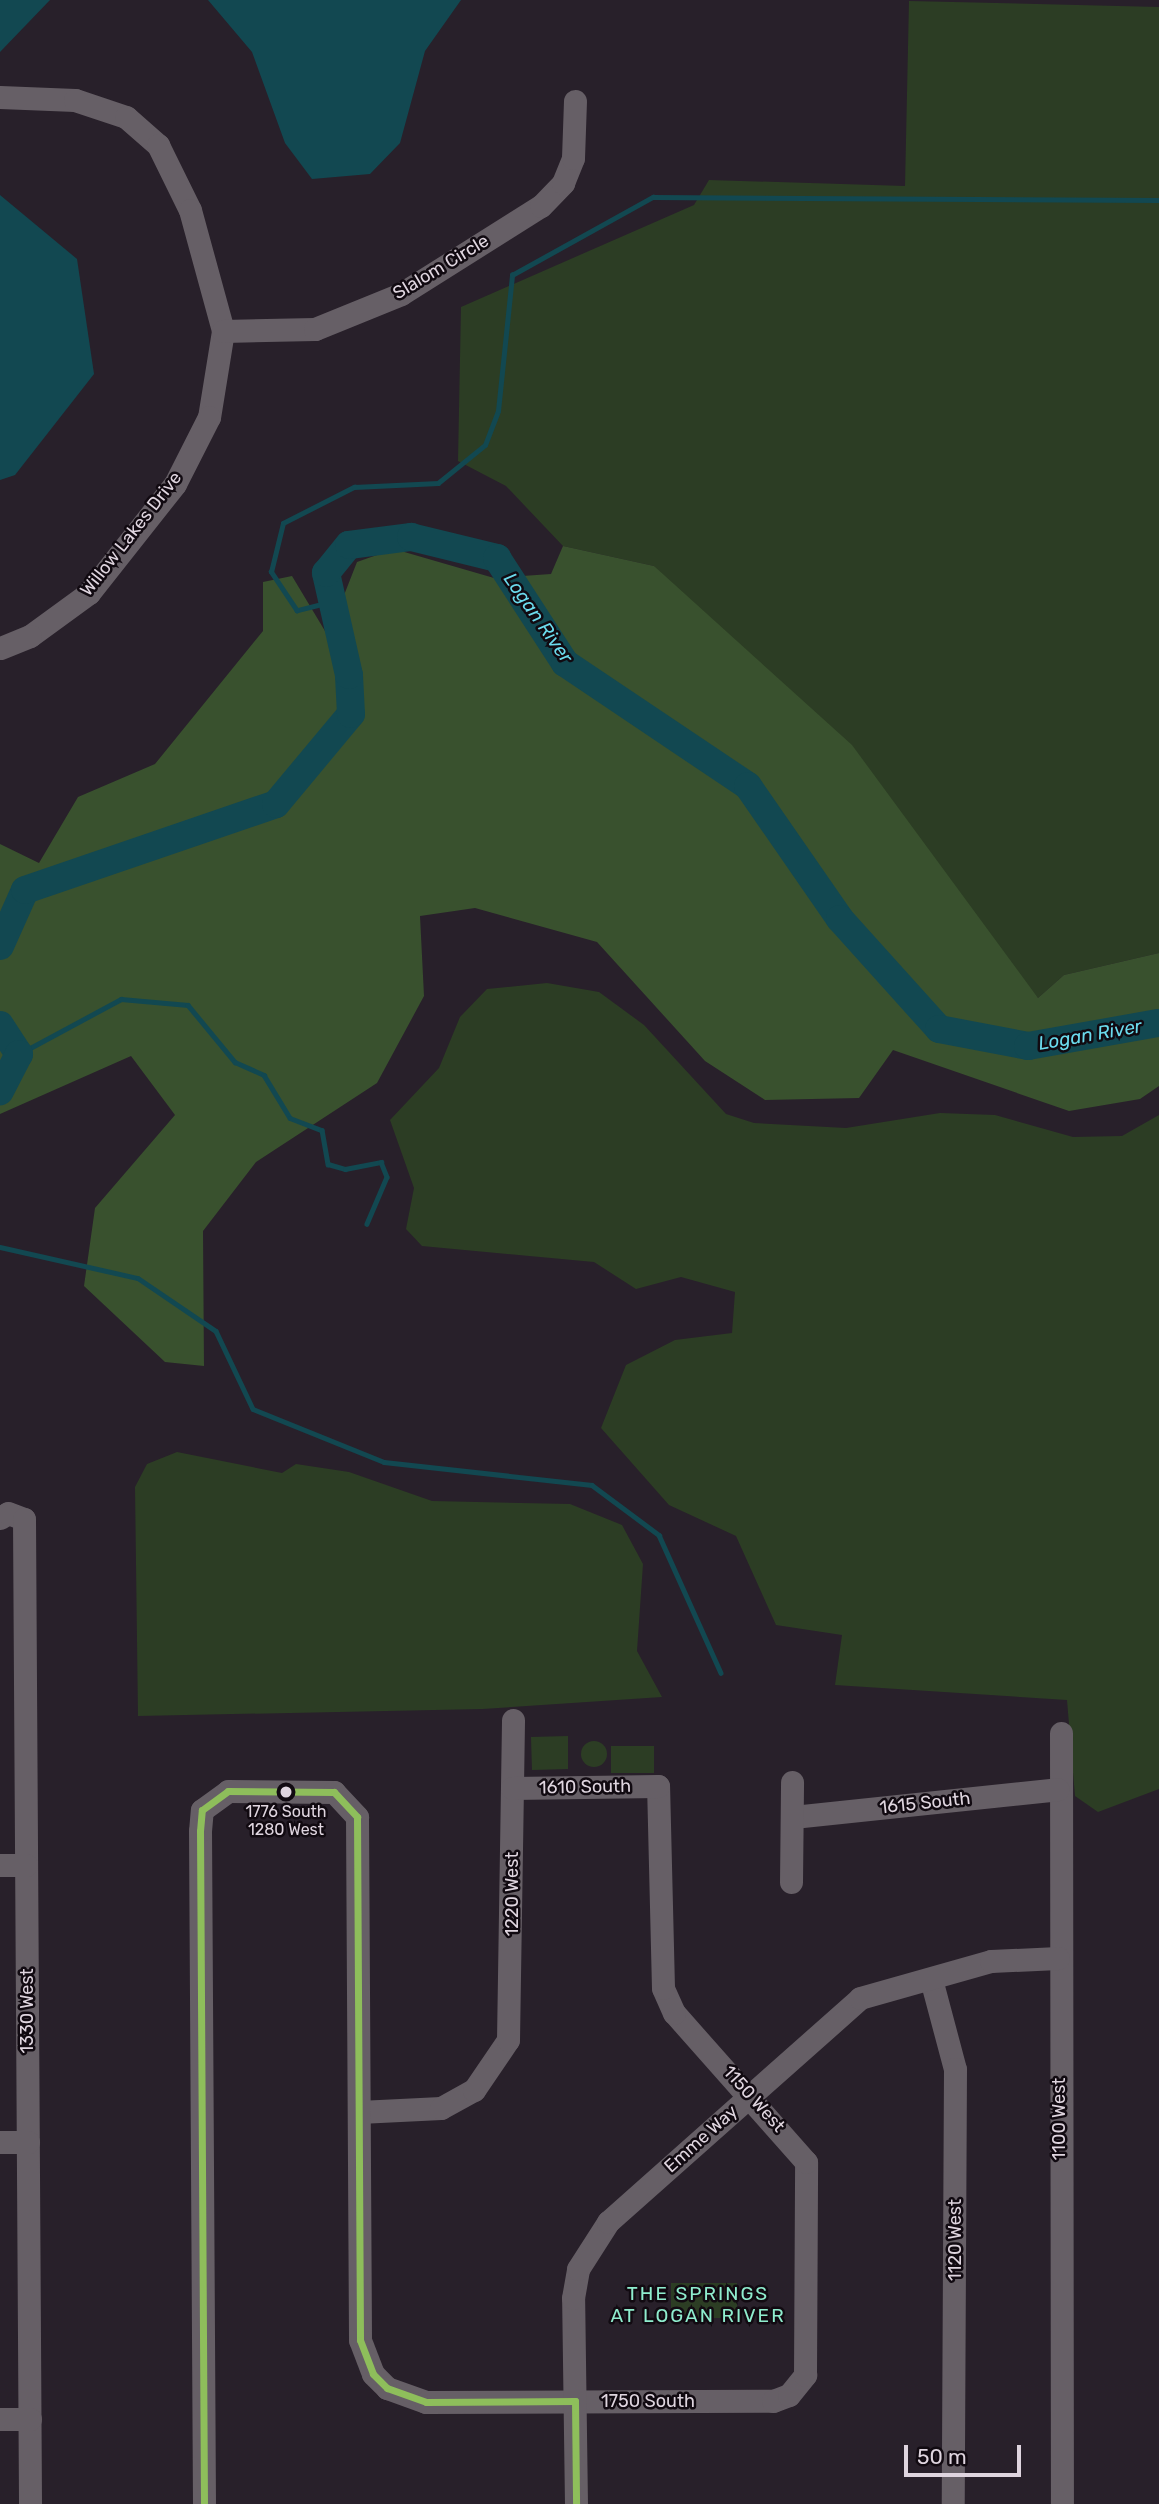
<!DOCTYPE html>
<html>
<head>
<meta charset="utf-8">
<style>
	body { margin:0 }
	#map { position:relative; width:1159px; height:2504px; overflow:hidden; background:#28202a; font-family:Rubik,sans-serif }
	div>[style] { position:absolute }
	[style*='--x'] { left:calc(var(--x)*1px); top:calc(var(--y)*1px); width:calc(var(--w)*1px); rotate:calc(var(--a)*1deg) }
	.green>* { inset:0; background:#2c3d24 }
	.round { border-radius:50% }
	.forest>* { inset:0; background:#39512e }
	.water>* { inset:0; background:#124851 }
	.stream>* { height:4.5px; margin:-2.25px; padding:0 2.25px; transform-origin:2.25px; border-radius:2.25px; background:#124851 }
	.river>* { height:28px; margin:-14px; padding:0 14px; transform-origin:14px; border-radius:14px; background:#124851 }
	.minor>* { height:23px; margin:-11.5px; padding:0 11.5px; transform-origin:11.5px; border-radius:11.5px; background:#665f66 }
	.bus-1>* { height:7px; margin:-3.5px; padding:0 3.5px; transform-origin:3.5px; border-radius:3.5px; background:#8ebe5b }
	.dots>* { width:19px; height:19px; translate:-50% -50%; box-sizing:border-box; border:4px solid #110a11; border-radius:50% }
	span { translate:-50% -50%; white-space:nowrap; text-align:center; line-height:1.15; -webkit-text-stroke:5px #110a11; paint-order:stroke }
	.bus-label { font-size:16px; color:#dfd5df }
	.street-label { font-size:18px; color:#dfd5df }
	.water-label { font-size:19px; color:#6bdbed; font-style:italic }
	.neighbourhood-label { font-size:19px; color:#8fedce; letter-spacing:2px }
	.scale { position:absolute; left:904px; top:2445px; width:117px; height:32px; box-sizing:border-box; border:4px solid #dfd5df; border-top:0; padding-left:9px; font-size:21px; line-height:24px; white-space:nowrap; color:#dfd5df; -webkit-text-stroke:5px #110a11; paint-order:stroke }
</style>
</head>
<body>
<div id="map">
	<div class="green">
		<i style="clip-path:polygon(909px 1px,1159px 7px,1159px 953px,1064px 975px,1038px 998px,654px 566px,563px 546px,506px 486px,458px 461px,461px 307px,694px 205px,709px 180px,905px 186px)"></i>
		<i style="clip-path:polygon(547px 983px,599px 992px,644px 1025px,726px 1114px,754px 1123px,846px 1128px,940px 1113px,995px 1115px,1073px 1137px,1122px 1136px,1159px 1115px,1159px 1789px,1098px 1812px,1075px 1796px,1067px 1700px,835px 1685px,842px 1635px,776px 1625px,736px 1536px,669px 1505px,601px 1428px,626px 1365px,675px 1340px,732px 1333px,735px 1292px,681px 1277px,636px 1289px,594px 1262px,422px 1246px,406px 1229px,414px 1188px,390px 1120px,439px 1068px,460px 1017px,487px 989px)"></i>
		<i style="clip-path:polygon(177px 1452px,282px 1473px,296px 1464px,349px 1472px,432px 1501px,570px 1504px,622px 1525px,643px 1564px,637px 1651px,662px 1697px,482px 1709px,138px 1716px,135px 1487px,147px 1464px)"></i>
		<i style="clip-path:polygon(568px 1736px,568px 1769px,532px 1770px,531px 1737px)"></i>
		<i class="round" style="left:581px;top:1741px;width:26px;height:26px"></i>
		<i style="clip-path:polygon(611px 1746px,654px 1746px,654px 1773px,611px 1773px)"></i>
		<i style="clip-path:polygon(671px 2283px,737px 2283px,737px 2318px,671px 2318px)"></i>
	</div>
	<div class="forest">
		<i style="clip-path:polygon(563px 546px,654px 566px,852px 745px,1038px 998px,1064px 975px,1159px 953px,1159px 1086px,1140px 1099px,1069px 1111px,893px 1050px,859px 1098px,765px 1100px,705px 1061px,597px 942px,475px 908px,420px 916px,424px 996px,377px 1083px,256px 1162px,203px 1231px,204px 1366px,165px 1362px,84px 1286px,95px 1208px,175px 1115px,131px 1056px,0 1114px,0 844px,39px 863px,78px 797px,155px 764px,263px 631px,263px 582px,292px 576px,328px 636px,357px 562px,394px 549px,494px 578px,551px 574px)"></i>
	</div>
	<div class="water">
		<i style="clip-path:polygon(0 0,50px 0,0 52px)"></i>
		<i style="clip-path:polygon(208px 0,461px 0,425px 51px,400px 143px,370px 174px,312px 179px,285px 143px,252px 52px)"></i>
		<i style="clip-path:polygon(0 195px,77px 259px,94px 374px,15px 475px,0 480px)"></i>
	</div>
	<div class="stream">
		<i style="--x:332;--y:602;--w:36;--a:166"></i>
		<i style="--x:297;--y:611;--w:47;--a:-123.7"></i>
		<i style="--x:271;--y:572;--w:50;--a:-76.2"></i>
		<i style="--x:283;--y:523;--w:80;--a:-26.9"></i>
		<i style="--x:354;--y:487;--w:84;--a:-2.7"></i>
		<i style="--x:438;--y:483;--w:60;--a:-39"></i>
		<i style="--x:485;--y:445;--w:36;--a:-69"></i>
		<i style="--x:498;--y:411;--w:137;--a:-84.1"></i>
		<i style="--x:512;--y:275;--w:161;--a:-29"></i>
		<i style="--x:653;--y:197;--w:506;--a:0.34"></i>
		<i style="--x:19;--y:1054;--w:116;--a:-28.3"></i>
		<i style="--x:121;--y:999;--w:67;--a:5.1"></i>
		<i style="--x:188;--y:1005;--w:74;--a:50.5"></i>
		<i style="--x:235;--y:1062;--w:32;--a:24"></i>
		<i style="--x:264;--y:1075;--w:50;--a:58.8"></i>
		<i style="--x:290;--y:1118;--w:34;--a:21"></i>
		<i style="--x:322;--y:1130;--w:35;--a:80"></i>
		<i style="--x:328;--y:1164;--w:18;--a:16"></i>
		<i style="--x:345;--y:1169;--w:37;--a:-11"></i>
		<i style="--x:381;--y:1162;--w:16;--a:68"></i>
		<i style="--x:387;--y:1177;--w:51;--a:113.1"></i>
		<i style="--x:0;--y:1247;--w:141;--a:12.7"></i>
		<i style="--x:138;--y:1278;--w:94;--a:34.2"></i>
		<i style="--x:216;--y:1331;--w:86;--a:64.6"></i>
		<i style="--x:253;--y:1409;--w:141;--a:22"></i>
		<i style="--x:384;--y:1462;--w:209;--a:6.3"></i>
		<i style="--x:592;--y:1485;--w:84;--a:36.7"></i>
		<i style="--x:659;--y:1535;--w:151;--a:65.8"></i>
	</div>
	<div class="river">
		<i style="--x:0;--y:946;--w:61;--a:-65.9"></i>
		<i style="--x:25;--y:890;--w:265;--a:-18.9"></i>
		<i style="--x:276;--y:804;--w:117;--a:-50.2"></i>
		<i style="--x:351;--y:714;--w:39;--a:-93"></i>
		<i style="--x:349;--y:675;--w:105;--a:-102.7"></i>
		<i style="--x:326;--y:573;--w:36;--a:-51"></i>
		<i style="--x:349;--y:545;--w:63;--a:-7.4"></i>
		<i style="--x:411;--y:537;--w:89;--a:13.7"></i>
		<i style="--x:497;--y:558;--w:125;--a:57.1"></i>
		<i style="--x:565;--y:663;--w:220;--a:33.9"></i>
		<i style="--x:748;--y:786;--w:162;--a:55.3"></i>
		<i style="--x:840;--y:919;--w:148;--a:48"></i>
		<i style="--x:939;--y:1029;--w:91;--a:10.8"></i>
		<i style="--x:1028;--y:1046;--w:133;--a:-10"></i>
		<i style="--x:0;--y:1025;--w:35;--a:57"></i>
		<i style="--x:19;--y:1054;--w:42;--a:117.2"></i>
	</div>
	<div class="minor">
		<i style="--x:0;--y:97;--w:75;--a:2.3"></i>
		<i style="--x:75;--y:100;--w:54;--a:18.4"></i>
		<i style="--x:126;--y:117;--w:43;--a:41.2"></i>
		<i style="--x:158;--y:145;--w:72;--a:63.8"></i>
		<i style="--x:190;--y:210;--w:125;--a:74.7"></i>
		<i style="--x:223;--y:331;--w:87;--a:99.2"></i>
		<i style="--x:209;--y:417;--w:75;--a:116.9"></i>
		<i style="--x:175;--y:484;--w:139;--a:128.3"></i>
		<i style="--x:89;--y:593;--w:73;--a:143.9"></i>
		<i style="--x:30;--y:636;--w:32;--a:158"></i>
		<i style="--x:223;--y:331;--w:92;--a:-1.2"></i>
		<i style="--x:315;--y:329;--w:93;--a:-22.1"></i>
		<i style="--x:401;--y:294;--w:165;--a:-32.2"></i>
		<i style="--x:541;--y:206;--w:32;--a:-46"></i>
		<i style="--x:563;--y:183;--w:27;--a:-68"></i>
		<i style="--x:573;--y:158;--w:57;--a:-88"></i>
		<i style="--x:0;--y:1518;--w:9;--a:-32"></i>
		<i style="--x:8;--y:1513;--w:17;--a:21"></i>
		<i style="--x:24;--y:1519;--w:985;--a:89.65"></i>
		<i style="--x:1061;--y:1733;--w:771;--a:89.93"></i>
		<i style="--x:793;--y:1817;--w:266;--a:-6"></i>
		<i style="--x:0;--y:1865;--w:26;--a:0"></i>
		<i style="--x:791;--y:1882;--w:100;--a:-89.4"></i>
		<i style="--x:931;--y:1979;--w:93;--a:75.1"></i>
		<i style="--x:955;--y:2069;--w:435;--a:90.3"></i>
		<i style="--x:359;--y:2112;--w:82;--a:-2.8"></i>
		<i style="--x:441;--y:2108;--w:38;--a:-29"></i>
		<i style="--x:474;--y:2090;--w:60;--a:-55.8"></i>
		<i style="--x:508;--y:2040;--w:320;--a:-89.1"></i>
		<i style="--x:0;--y:2142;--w:28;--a:0"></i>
		<i style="--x:0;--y:2419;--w:30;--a:0"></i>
		<i style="--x:204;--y:2504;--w:673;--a:-90.34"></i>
		<i style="--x:200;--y:1831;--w:21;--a:-85"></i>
		<i style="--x:202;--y:1810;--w:32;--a:-36"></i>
		<i style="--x:228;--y:1791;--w:106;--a:0.5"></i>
		<i style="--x:334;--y:1792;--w:34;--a:47"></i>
		<i style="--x:357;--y:1817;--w:523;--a:89.67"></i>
		<i style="--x:360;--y:2340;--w:36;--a:69"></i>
		<i style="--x:373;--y:2374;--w:20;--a:45"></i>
		<i style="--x:387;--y:2388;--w:41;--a:19.7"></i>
		<i style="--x:426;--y:2402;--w:347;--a:-0.2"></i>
		<i style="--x:773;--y:2401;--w:17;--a:-21"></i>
		<i style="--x:789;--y:2395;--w:26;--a:-51"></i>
		<i style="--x:805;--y:2375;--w:213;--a:-89.7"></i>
		<i style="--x:806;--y:2162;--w:199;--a:-131.5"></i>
		<i style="--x:674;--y:2013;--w:27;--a:-114"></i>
		<i style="--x:663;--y:1988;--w:202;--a:-91.4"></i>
		<i style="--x:658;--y:1786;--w:146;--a:179.2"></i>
		<i style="--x:576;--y:2504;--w:206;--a:-90.8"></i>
		<i style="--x:573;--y:2298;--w:29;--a:-80"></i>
		<i style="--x:578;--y:2269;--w:56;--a:-57.4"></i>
		<i style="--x:608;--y:2222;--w:337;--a:-41.6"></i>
		<i style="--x:860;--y:1998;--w:136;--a:-15.8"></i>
		<i style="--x:991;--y:1961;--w:67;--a:-2.6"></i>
	</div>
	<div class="bus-1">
		<i style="--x:575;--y:2401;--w:103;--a:89.4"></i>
		<i style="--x:204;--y:2504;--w:673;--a:-90.34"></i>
		<i style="--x:200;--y:1831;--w:21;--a:-85"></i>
		<i style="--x:202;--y:1810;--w:32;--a:-36"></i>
		<i style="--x:228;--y:1791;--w:106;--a:0.5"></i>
		<i style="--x:334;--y:1792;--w:34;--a:47"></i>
		<i style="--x:357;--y:1817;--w:523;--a:89.67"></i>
		<i style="--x:360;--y:2340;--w:36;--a:69"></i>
		<i style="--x:373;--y:2374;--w:20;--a:45"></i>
		<i style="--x:387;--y:2388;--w:41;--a:19.7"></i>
		<i style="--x:426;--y:2402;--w:149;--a:-0.4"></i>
	</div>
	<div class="dots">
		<i style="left:286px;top:1792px;background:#dfd5df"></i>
	</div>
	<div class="bus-label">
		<span style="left:286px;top:1821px">1776 South<br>1280 West</span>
	</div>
	<div class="street-label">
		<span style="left:441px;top:267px;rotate:-31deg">Slalom Circle</span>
		<span style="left:131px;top:534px;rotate:-52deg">Willow Lakes Drive</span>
		<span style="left:585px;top:1787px;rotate:-1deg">1610 South</span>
		<span style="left:925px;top:1803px;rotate:-6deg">1615 South</span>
		<span style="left:512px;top:1894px;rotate:-90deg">1220 West</span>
		<span style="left:27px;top:2011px;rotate:-90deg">1330 West</span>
		<span style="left:754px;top:2099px;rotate:48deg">1150 West</span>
		<span style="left:1059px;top:2119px;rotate:-90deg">1100 West</span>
		<span style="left:701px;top:2139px;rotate:-42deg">Emme Way</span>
		<span style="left:955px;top:2240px;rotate:-90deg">1120 West</span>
		<span style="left:648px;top:2401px">1750 South</span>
	</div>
	<div class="water-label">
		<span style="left:538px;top:618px;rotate:55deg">Logan River</span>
		<span style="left:1090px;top:1035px;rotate:-10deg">Logan River</span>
	</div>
	<div class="neighbourhood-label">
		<span style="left:698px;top:2305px">THE SPRINGS<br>AT LOGAN RIVER</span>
	</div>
	<div class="scale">50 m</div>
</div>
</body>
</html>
